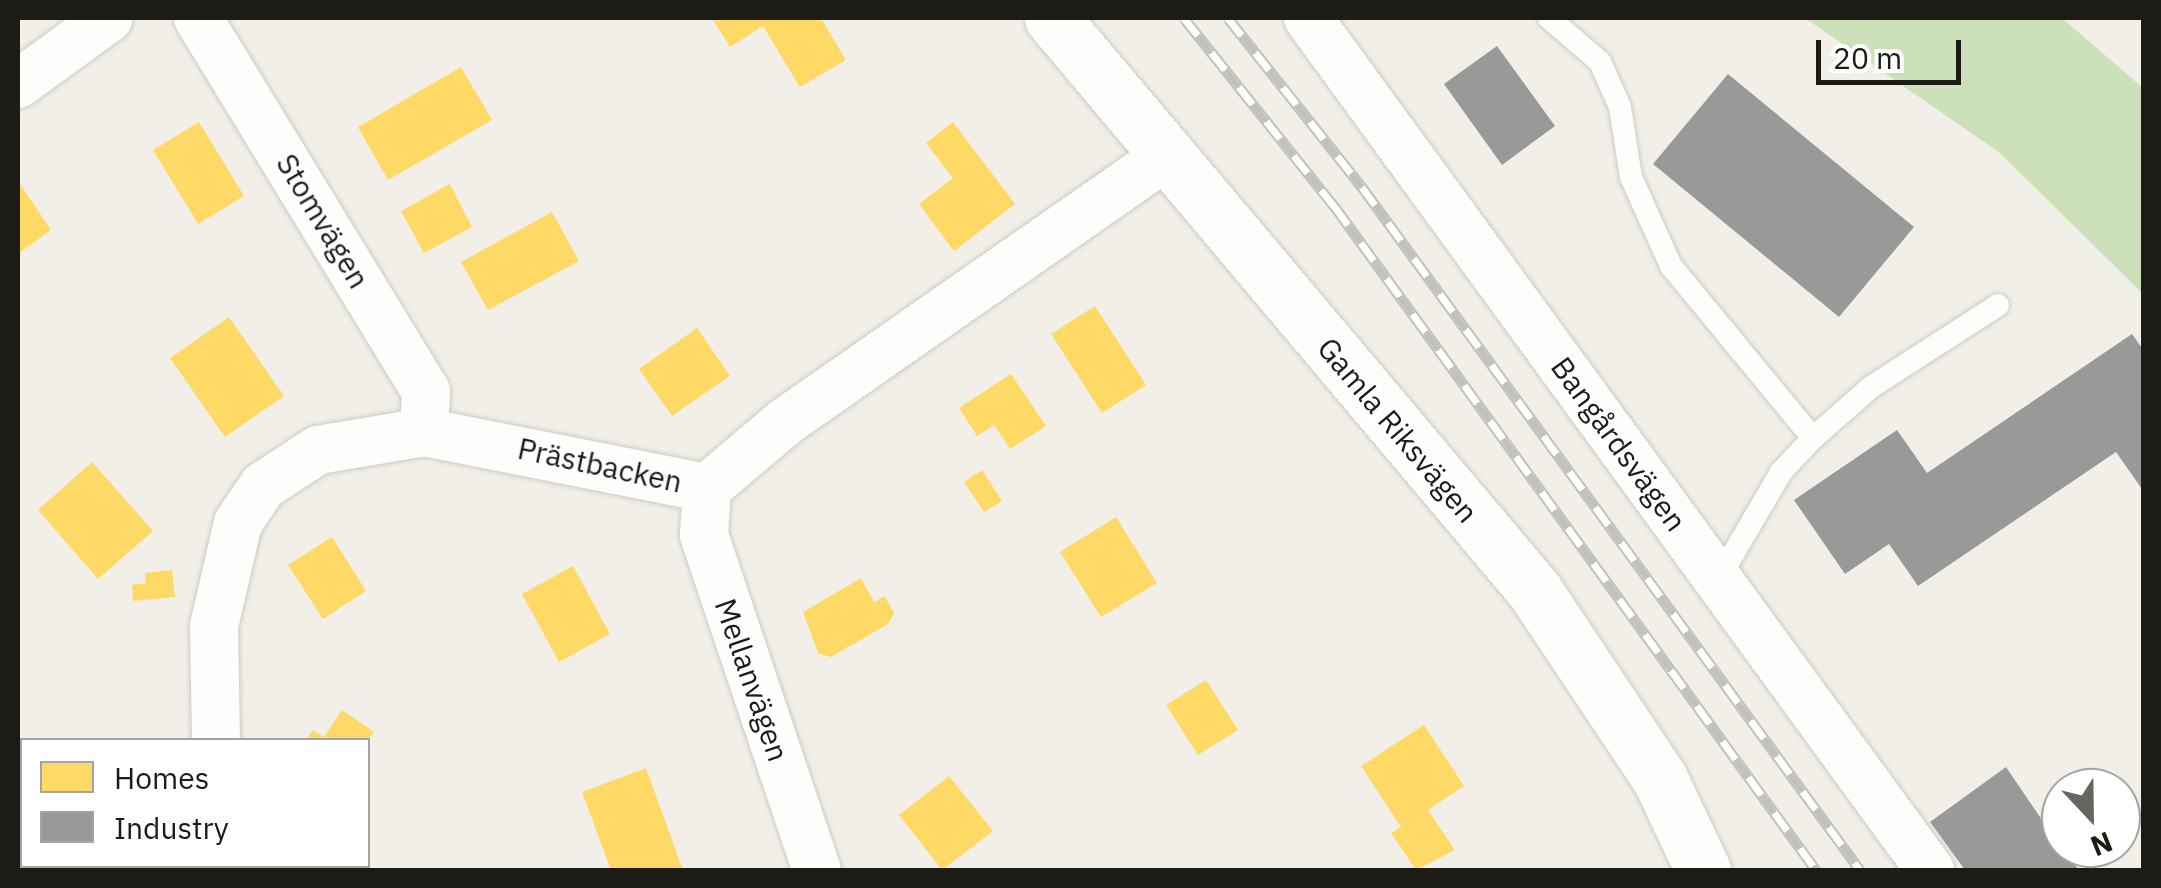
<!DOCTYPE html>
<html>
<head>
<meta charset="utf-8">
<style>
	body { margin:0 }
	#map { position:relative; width:2161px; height:888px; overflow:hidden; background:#f1efe7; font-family:"IBM Plex Sans",sans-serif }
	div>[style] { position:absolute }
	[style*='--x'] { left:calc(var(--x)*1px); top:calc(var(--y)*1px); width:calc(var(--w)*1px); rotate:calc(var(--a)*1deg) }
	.green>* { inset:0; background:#cce0b9 }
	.homes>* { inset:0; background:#ffd966 }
	.industry>* { inset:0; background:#999 }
	.roads { filter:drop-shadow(0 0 2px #cccbc4) drop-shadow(0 0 2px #cccbc4) }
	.lane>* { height:22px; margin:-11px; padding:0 11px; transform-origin:11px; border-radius:11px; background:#fdfdfb }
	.street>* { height:48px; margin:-24px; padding:0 24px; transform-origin:24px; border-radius:24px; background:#fdfdfb }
	.secondary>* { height:55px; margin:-27.5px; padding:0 27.5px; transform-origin:27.5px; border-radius:27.5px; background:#fdfdfb }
	.rail>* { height:11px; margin-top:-5.5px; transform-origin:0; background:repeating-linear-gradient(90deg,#fff 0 22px,#c2c1bf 0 44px); box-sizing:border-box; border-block:2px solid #c2c1bf }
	span { translate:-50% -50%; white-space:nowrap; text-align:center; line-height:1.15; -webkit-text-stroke:10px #fff; paint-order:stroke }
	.street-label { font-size:30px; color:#1c1b16 }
	.frame { position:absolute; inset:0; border:20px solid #1c1b16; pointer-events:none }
	.legend { position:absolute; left:20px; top:738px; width:350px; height:130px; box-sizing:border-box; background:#fff; border:2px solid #a4a4a2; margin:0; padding:12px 18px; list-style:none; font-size:30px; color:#1c1b16 }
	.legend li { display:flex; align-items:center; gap:20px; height:50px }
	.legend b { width:50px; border:2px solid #a4a4a2 }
	.north { position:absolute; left:2041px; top:768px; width:100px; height:100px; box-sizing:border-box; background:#fff; border:2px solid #a4a4a2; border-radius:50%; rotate:158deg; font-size:28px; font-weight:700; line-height:40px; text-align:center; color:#1c1b16 }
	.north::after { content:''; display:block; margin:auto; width:35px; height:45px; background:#67655f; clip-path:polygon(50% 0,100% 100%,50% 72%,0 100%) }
	.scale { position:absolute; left:1816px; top:40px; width:145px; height:45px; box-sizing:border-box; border:5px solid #1c1b16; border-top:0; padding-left:12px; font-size:30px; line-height:35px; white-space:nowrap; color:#1c1b16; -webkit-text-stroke:8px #fff; paint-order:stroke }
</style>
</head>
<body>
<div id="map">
	<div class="green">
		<i style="clip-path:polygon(1805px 18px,2062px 18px,2143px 88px,2143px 294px,2000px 153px)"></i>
	</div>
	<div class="homes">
		<i style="clip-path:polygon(712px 18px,821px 18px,846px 60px,800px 87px,763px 26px,730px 47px)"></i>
		<i style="clip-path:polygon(461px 67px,492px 120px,388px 180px,358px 127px)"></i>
		<i style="clip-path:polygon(199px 122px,244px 196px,198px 224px,153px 150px)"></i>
		<i style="clip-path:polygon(953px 122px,1015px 204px,954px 251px,919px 204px,953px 178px,926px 143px)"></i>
		<i style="clip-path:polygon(18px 181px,51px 230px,18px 254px)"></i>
		<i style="clip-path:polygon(450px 184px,472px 227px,424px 253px,401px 211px)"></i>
		<i style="clip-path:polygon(552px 212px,579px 261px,488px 310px,461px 262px)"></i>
		<i style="clip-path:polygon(1095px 306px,1146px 385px,1102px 413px,1051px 334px)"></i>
		<i style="clip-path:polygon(229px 317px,284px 396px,225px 437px,170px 358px)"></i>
		<i style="clip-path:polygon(697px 328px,730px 376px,672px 416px,639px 369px)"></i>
		<i style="clip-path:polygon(1011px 374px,1046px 426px,1010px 449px,994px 425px,977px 436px,959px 408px)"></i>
		<i style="clip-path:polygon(92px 462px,153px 531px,98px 579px,38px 510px)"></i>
		<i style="clip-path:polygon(982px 470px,1002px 501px,984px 512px,964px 482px)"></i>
		<i style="clip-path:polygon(1116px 517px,1157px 583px,1101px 617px,1060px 552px)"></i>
		<i style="clip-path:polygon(332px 537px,366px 591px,323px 619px,288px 565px)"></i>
		<i style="clip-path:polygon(573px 566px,610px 634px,559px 662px,522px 594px)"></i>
		<i style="clip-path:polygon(172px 570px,175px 597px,133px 601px,132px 585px,146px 583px,145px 573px)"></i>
		<i style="clip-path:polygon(861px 578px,874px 602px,885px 596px,894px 613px,888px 624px,831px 657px,818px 653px,803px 612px)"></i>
		<i style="clip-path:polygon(1206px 680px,1238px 730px,1198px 755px,1166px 705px)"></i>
		<i style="clip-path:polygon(342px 710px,374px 732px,368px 740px,306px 740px,313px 730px,324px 737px)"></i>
		<i style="clip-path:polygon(1424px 725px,1464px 786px,1428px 810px,1455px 850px,1416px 870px,1391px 833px,1401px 827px,1361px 766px)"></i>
		<i style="clip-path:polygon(646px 768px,683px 870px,611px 870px,582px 792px)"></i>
		<i style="clip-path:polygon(949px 776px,993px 831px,942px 870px,899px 815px)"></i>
		<i style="clip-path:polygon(110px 866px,161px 866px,162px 870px,110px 870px)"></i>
	</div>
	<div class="industry">
		<i style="clip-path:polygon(1497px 46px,1555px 126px,1502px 165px,1444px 84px)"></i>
		<i style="clip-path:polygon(1728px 74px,1914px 227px,1839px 317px,1653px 164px)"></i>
		<i style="clip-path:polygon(2132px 334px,2144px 351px,2144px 492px,2116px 452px,1918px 586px,1889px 544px,1845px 574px,1794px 500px,1897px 430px,1927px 473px)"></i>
		<i style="clip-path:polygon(2006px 767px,2061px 848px,2079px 870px,1965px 870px,1930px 822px)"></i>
	</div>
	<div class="roads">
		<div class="lane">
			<i style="--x:1549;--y:18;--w:67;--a:40.8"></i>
			<i style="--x:1600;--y:62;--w:49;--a:66"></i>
			<i style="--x:1620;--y:107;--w:71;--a:81.1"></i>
			<i style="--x:1631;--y:177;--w:98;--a:65.8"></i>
			<i style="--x:1671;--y:266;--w:223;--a:50.5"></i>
			<i style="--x:1718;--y:580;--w:125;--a:-59.7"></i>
			<i style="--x:1781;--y:472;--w:47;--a:-46.7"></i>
			<i style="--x:1813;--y:438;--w:77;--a:-41.3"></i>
			<i style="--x:1871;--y:387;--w:151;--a:-32.8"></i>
		</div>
		<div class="street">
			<i style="--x:198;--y:18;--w:437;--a:58.6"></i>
			<i style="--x:426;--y:391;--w:41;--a:92.8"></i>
			<i style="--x:1308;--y:18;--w:1055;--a:53.87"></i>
			<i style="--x:18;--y:84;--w:112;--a:-36"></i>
			<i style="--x:707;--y:488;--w:47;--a:93.7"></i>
			<i style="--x:704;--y:535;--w:354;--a:71.4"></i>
			<i style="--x:216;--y:740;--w:114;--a:-91"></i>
			<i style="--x:214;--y:626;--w:106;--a:-76.9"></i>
			<i style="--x:238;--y:523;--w:45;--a:-56"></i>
			<i style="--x:263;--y:486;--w:66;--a:-33.2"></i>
			<i style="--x:318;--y:450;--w:108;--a:-9.6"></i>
			<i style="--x:424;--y:432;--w:288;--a:11.2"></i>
			<i style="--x:707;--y:488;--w:102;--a:-40.2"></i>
			<i style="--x:785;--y:422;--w:465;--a:-34.9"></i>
			<i style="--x:225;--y:866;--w:4;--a:90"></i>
		</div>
		<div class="secondary">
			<i style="--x:1052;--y:18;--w:748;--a:49.88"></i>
			<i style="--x:1534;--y:590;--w:227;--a:56.3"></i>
			<i style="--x:1660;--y:779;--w:101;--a:64.7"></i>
		</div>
	</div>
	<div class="rail">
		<i style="--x:1184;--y:18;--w:242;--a:51.4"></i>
		<i style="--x:1335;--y:207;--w:819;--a:54.04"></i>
		<i style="--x:1228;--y:18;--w:216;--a:51.6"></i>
		<i style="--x:1362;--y:187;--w:845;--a:53.9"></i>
	</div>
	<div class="street-label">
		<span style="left:323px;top:221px;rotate:59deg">Stomvägen</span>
		<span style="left:1398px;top:430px;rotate:50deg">Gamla Riksvägen</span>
		<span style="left:1619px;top:444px;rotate:54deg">Bangårdsvägen</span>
		<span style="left:600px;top:465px;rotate:12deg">Prästbacken</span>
		<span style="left:752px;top:680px;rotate:71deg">Mellanvägen</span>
	</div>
	<div class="frame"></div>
	<ul class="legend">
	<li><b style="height:28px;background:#ffd966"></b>Homes</li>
	<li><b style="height:28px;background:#999"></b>Industry</li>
	</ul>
	<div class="north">N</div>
	<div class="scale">20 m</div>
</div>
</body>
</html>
